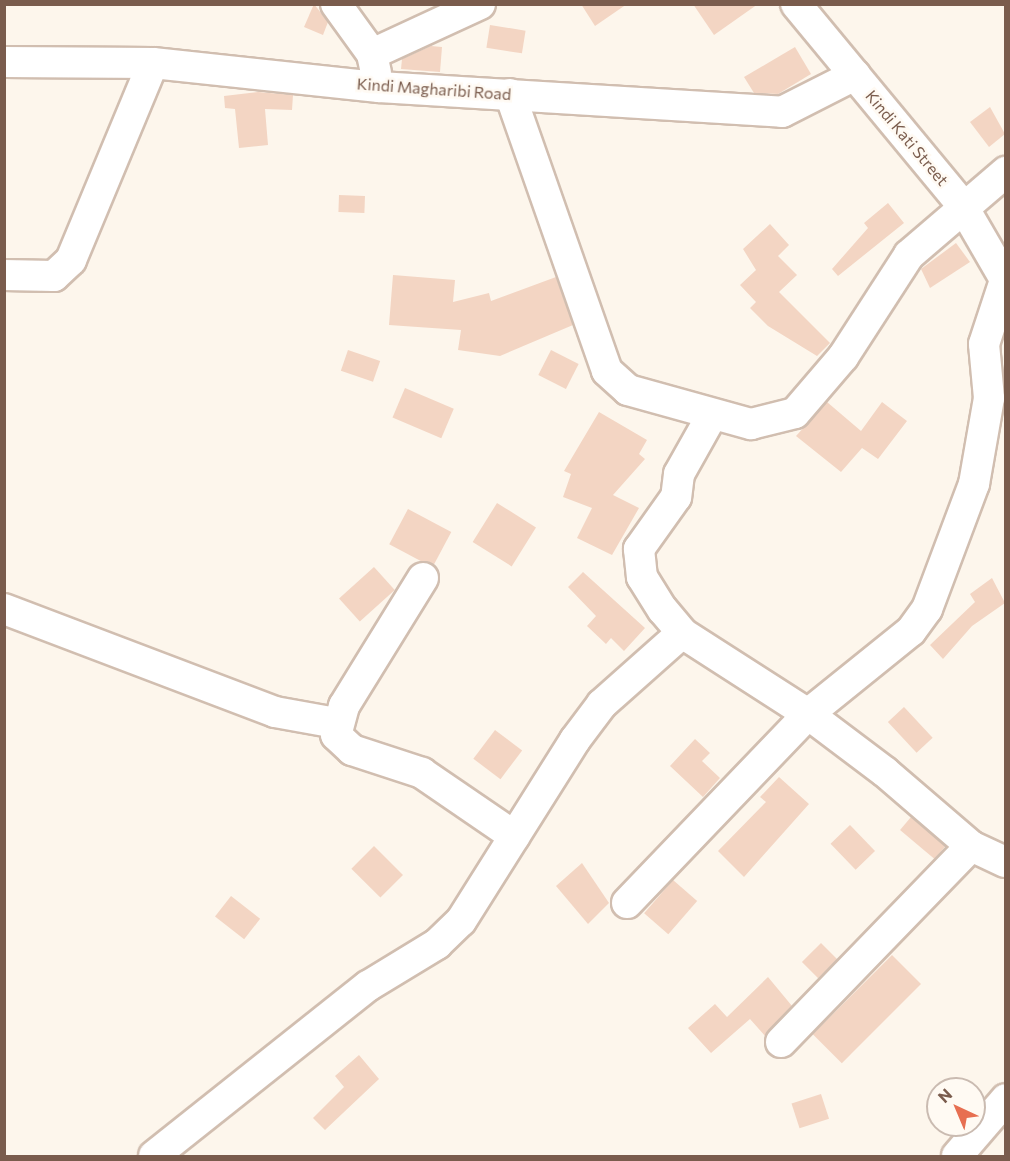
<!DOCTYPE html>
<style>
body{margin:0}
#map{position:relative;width:1010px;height:1161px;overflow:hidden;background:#fdf6ec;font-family:Commissioner,sans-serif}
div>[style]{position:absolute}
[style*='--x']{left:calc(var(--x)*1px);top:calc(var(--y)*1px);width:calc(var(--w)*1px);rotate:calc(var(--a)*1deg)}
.building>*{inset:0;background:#f3d5c3;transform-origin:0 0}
.roads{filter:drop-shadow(2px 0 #d1beb0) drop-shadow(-2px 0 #d1beb0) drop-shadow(0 2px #d1beb0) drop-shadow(0 -2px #d1beb0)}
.minor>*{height:30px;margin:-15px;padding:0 15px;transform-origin:15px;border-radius:15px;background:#fff}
span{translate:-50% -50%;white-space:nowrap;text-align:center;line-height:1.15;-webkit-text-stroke:5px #fffaf3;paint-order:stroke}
.street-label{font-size:16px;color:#7a5c4d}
.frame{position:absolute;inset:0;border:6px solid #7a5c4d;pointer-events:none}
.north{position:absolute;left:926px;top:1077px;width:60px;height:60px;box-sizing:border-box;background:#fffaf3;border:2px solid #cabbb1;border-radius:50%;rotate:316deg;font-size:16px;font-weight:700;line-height:24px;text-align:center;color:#7a5c4d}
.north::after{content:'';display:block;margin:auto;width:21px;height:27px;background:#e76f51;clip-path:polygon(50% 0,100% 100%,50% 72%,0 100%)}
</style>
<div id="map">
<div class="building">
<i style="clip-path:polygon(314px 4px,328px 22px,323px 35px,304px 27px)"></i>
<i style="clip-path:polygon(581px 4px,627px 4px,595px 26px)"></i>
<i style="clip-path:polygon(693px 4px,758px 4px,714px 35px)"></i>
<i style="left:490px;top:25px;width:36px;height:23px;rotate:9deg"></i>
<i style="clip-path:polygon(431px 46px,442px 47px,440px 72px,401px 69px,402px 59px)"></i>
<i style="clip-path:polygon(795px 47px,811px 74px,778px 94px,754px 93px,744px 77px)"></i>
<i style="clip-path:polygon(258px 92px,293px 95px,292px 110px,265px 109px,268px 145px,239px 148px,235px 109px,225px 108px,224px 96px)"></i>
<i style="clip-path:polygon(990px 107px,1005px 134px,989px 147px,970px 122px)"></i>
<i style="left:339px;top:195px;width:26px;height:17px;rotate:2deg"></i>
<i style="clip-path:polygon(888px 203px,904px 223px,838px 276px,832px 269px,868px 228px,864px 223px)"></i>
<i style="clip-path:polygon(770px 224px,789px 245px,778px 256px,797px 275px,779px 292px,830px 343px,817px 356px,768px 326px,750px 308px,756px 302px,740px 285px,756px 270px,743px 249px)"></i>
<i style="clip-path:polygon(956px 243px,970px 262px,930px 288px,921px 269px)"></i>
<i style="clip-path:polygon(393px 275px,455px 280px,453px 302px,489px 293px,491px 301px,556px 277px,573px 325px,500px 356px,458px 350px,461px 330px,389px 325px)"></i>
<i style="left:348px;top:350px;width:34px;height:22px;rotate:19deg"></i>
<i style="left:551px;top:350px;width:31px;height:28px;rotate:27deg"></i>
<i style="left:405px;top:388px;width:53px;height:32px;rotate:23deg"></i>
<i style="clip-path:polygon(827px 402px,861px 431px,882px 402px,907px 421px,878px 459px,862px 448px,841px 472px,796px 436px)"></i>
<i style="clip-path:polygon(599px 412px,647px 440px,639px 454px,645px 459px,613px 495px,639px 508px,612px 555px,577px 538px,592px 508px,563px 497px,571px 474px,564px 471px)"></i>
<i style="left:497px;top:503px;width:46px;height:46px;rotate:32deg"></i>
<i style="left:408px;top:509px;width:49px;height:40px;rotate:28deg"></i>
<i style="left:374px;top:567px;width:31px;height:47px;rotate:48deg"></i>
<i style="clip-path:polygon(583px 572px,645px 628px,624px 651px,611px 638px,606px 644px,587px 626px,596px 616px,568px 587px)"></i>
<i style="clip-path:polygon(992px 578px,1005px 603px,972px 626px,943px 659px,930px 645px,975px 602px,970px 594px)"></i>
<i style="left:904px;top:707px;width:42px;height:22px;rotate:47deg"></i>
<i style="left:495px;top:730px;width:34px;height:36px;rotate:37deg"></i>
<i style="clip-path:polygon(695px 739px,710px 753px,702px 761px,720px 778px,703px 797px,670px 766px)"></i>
<i style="clip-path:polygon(779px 777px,809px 804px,744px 877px,718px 851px,766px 802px,760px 797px)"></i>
<i style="left:911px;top:817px;width:45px;height:17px;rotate:40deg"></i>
<i style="left:850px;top:825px;width:36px;height:27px;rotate:46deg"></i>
<i style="left:374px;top:846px;width:41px;height:32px;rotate:45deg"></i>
<i style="clip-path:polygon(582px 863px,609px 903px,588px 924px,556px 886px)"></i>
<i style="left:673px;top:880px;width:32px;height:44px;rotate:41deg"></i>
<i style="left:231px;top:896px;width:37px;height:26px;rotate:38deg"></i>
<i style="left:821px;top:943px;width:23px;height:27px;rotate:45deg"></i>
<i style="left:892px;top:955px;width:41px;height:112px;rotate:45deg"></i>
<i style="clip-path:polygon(768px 977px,792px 1006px,765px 1036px,750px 1019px,711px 1053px,688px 1028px,715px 1004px,727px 1017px)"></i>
<i style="clip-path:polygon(359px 1055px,379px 1079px,325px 1130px,313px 1118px,344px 1087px,335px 1076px)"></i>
<i style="left:821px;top:1094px;width:26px;height:31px;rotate:72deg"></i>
</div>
<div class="roads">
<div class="minor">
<i style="--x:336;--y:4;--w:62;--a:54.2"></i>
<i style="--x:372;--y:54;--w:19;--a:78"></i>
<i style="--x:796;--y:4;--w:261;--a:50.4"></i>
<i style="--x:962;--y:205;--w:88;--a:59.9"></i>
<i style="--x:372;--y:54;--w:119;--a:-24.8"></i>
<i style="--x:4;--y:62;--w:149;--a:0.4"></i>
<i style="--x:153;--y:63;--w:227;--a:6.1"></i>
<i style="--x:379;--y:87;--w:404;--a:3.5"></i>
<i style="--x:782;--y:112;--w:82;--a:-26.9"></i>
<i style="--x:510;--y:94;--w:293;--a:70.7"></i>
<i style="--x:607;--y:371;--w:28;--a:42"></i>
<i style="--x:628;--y:390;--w:128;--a:15.5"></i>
<i style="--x:751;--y:424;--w:45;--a:-14"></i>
<i style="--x:795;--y:413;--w:74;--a:-49.4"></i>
<i style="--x:843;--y:357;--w:121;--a:-57.1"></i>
<i style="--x:909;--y:255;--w:128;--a:-40.6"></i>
<i style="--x:4;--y:275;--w:50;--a:1.1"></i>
<i style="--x:54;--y:276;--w:23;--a:-43"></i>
<i style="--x:71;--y:260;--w:213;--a:-67.4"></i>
<i style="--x:711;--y:417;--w:65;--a:119.3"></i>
<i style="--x:679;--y:474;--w:23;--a:97"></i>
<i style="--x:676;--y:497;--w:64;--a:125.4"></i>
<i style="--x:639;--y:549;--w:28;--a:84"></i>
<i style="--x:642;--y:577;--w:39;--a:58"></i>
<i style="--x:663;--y:610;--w:30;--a:50"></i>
<i style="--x:682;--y:633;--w:150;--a:32.7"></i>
<i style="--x:808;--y:714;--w:96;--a:37"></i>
<i style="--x:885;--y:772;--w:113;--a:40.7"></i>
<i style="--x:971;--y:846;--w:38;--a:25"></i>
<i style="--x:423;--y:578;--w:150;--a:121.7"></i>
<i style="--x:344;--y:706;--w:30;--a:105"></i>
<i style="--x:336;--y:735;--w:22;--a:43"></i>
<i style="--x:352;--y:750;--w:74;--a:18.2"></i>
<i style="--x:422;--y:773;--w:112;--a:34.4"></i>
<i style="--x:4;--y:609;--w:290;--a:20.8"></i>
<i style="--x:275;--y:712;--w:62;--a:10.2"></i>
<i style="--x:627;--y:903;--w:262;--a:-46.2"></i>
<i style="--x:808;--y:714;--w:132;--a:-38.9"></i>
<i style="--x:911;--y:631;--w:27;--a:-54"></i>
<i style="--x:927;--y:609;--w:134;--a:-69.4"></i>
<i style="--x:974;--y:484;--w:87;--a:-80.1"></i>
<i style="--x:989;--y:398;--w:54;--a:-95.3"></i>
<i style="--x:984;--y:344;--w:67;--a:-71.8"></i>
<i style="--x:781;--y:1042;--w:273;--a:-45.9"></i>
<i style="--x:154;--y:1156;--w:273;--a:-38.5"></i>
<i style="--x:368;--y:986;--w:81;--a:-31.3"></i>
<i style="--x:437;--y:944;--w:33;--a:-44"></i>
<i style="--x:461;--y:921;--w:214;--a:-57.8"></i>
<i style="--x:575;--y:740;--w:45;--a:-53.1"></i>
<i style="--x:602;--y:704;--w:107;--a:-41.6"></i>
<i style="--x:957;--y:1156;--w:75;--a:-49.3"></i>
</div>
</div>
<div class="street-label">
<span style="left:434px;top:89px;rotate:4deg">Kindi Magharibi Road</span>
<span style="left:907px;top:138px;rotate:50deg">Kindi Kati Street</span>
</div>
<div class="frame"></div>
<div class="north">N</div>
</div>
